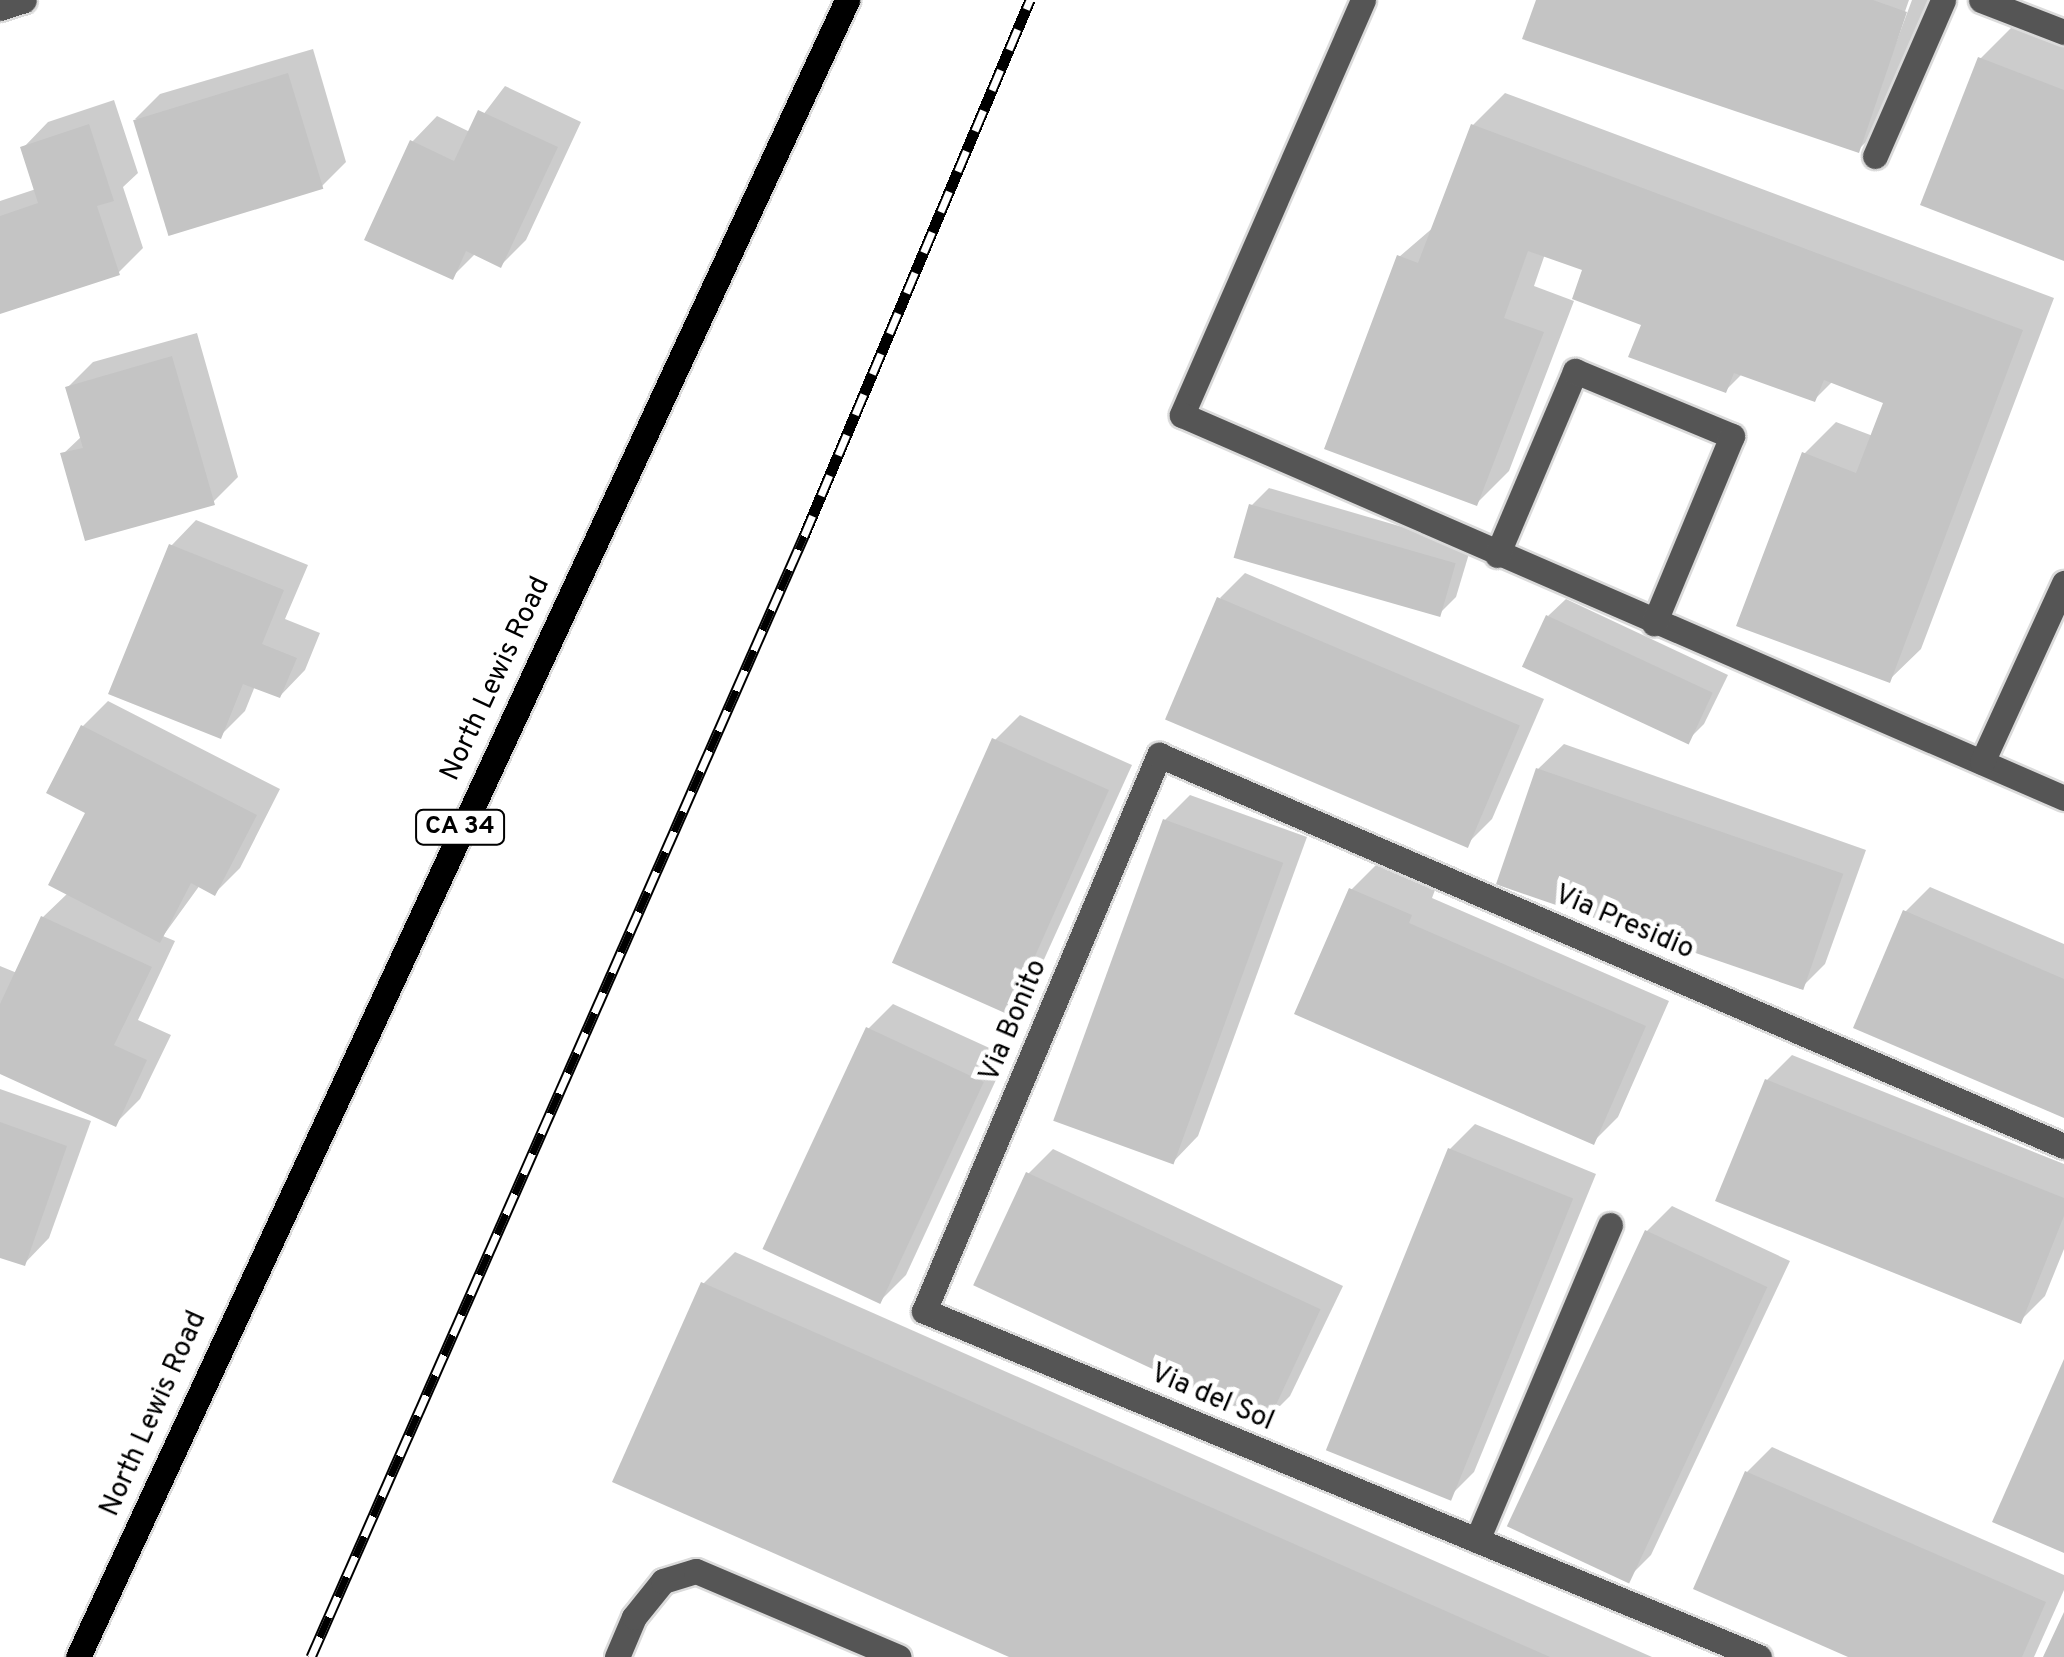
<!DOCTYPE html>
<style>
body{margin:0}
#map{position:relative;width:2064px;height:1657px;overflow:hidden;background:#fff;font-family:Overpass,sans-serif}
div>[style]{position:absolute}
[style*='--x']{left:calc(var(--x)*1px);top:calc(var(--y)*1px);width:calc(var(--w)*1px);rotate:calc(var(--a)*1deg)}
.shadow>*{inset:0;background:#0003}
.building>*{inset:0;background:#c4c4c4;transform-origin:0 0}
.roads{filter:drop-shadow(2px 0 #dbdbdb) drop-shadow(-2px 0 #dbdbdb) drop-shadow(0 2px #dbdbdb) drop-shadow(0 -2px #dbdbdb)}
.minor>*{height:25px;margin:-12.5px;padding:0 12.5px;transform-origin:12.5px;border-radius:12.5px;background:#555}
.major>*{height:25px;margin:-12.5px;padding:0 12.5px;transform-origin:12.5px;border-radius:12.5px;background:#000}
.rail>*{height:11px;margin-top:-5.5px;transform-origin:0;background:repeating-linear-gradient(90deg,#fff 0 22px,#000 0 44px);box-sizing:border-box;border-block:2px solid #000}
span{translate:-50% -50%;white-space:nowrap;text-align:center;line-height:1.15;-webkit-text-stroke:10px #fff;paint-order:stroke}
.shield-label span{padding:2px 8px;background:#fff;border:2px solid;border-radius:8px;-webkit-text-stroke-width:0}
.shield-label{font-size:25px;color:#000;font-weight:700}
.street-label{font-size:28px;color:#000}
</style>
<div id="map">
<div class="shadow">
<i style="clip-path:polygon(1538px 0,1909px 0,1869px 115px,1912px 0,1931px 0,1890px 118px,1858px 150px)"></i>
<i style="clip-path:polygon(2012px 27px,2064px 47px,2064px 258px,1980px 59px)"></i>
<i style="clip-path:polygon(313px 49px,346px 162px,321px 187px,135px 119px,160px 94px)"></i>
<i style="clip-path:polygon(505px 86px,581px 122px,526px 240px,501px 265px,476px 253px,452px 277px,412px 142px,437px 116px,470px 132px)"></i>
<i style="clip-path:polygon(1505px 93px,2054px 298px,1921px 649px,1889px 680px,1804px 454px,1836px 422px,1873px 436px,1886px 402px,1833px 381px,1815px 399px,1743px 373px,1726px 390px,1586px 269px,1545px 254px,1534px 286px,1574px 301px,1509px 471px,1477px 503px,1399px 257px,1435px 226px,1473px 125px)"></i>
<i style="clip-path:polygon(114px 100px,138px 173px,123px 187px,143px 248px,118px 273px,0 311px,0 201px,36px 189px,23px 148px,48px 122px)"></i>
<i style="clip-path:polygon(197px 333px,238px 477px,213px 502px,63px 454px,82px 436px,68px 387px,93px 362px)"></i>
<i style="clip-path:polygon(1269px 488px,1471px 547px,1456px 597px,1439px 614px,1252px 505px)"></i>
<i style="clip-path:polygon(196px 520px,308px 565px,285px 619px,320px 633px,305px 670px,280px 696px,255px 686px,245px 711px,220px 736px,171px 546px)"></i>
<i style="clip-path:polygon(1245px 573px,1544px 699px,1492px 819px,1467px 844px,1220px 598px)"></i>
<i style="clip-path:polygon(1566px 599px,1728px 675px,1704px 724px,1687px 741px,1548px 616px)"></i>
<i style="clip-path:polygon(108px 701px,280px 789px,240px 868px,215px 893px,200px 885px,163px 936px,175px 941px,138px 1020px,171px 1035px,140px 1099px,115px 1124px,0 1072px,0 966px,17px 973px,43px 917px,68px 893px,88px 812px,83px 726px)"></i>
<i style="clip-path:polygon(1020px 715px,1132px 765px,1032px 986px,1007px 1011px,995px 740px)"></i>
<i style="clip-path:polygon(1564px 744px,1866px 850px,1825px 964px,1800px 989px,1538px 769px)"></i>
<i style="clip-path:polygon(1190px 795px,1307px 837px,1198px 1136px,1173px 1162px,1165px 820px)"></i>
<i style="clip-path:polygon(1376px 865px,1435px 890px,1432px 898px,1669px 1001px,1618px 1117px,1593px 1142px,1351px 890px)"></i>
<i style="clip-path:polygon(1930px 887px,2064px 944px,2064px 1116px,1905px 912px)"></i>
<i style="clip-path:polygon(893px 1004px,1007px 1056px,906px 1275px,881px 1300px,868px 1029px)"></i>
<i style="clip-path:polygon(1792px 1055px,2064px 1164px,2064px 1249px,2045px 1296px,2020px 1321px,1767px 1080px)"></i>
<i style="clip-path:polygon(0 1089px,91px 1121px,49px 1238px,24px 1264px,0 1255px)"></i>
<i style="clip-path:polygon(1475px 1124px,1596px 1174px,1474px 1472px,1449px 1497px,1450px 1149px)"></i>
<i style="clip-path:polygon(1053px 1149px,1343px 1286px,1290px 1396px,1265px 1421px,1028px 1174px)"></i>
<i style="clip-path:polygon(1672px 1206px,1790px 1261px,1651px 1555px,1626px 1580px,1647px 1231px)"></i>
<i style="clip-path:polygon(735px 1252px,1652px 1657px,1015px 1657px,703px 1284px)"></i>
<i style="clip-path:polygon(1772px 1447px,2064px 1575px,2064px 1590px,2034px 1657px,1855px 1657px,1747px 1472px)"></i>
</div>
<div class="building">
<i style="clip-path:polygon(1536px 0,1873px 0,1907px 12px,1859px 153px,1522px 39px)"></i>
<i style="clip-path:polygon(1978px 57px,2064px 90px,2064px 261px,1920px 205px)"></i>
<i style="left:288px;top:73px;width:121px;height:162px;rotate:73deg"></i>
<i style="clip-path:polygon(478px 110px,558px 147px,501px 268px,466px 251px,453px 280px,364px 240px,410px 140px,454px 161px)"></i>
<i style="clip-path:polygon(89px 124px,114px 201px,97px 206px,120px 275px,0 314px,0 216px,38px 203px,20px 147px)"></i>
<i style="clip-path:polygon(1471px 124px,2023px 330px,1890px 683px,1736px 626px,1802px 452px,1856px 473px,1883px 403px,1824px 380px,1815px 402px,1734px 373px,1726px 393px,1628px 357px,1641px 325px,1572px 299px,1582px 270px,1528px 251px,1504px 318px,1544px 332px,1477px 506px,1324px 449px,1397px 255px,1418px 263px)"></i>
<i style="clip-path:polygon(172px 356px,215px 505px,85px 541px,60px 453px,83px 448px,65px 387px)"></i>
<i style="left:1249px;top:504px;width:215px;height:56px;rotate:16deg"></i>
<i style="clip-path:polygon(169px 544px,284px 590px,262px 644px,297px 658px,280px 698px,243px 684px,221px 739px,108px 694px)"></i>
<i style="left:1217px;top:597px;width:329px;height:133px;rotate:23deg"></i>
<i style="left:1546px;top:615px;width:184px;height:57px;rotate:25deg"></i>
<i style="clip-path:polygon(81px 725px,257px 815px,215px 896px,191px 883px,160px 943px,48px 885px,85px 813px,46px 793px)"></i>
<i style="left:992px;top:738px;width:128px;height:246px;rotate:24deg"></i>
<i style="left:1536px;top:768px;width:325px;height:123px;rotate:19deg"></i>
<i style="left:1163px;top:819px;width:128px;height:321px;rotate:20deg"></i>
<i style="clip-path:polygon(1349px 888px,1412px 915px,1409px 923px,1646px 1026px,1594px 1145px,1294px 1014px)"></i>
<i style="clip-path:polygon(1903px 910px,2064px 979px,2064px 1118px,1853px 1028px)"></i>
<i style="clip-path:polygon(41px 916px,152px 967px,114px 1045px,147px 1060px,116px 1127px,0 1074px,0 1004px)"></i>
<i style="left:866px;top:1027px;width:130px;height:245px;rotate:25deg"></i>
<i style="clip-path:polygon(1765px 1079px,2064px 1198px,2064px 1216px,2021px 1324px,1715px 1201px)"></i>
<i style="clip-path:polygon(0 1122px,67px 1146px,25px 1266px,0 1258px)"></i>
<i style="left:1448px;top:1148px;width:135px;height:326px;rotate:22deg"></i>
<i style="left:1026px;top:1172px;width:325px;height:125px;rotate:25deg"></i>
<i style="left:1645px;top:1230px;width:135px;height:327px;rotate:25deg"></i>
<i style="clip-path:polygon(701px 1282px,1550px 1657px,1009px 1657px,612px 1482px)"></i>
<i style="clip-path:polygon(2064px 1359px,2064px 1553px,1992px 1522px)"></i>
<i style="clip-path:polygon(1745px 1471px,2046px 1602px,2022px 1657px,1848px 1657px,1693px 1589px)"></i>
<i style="clip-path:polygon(2064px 1612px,2064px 1657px,2043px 1657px)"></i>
</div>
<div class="roads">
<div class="minor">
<i style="--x:1363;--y:0;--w:453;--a:113.6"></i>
<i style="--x:1182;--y:415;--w:962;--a:23.47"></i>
<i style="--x:1981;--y:0;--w:89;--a:21.1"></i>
<i style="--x:0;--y:8;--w:25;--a:-18"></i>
<i style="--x:1875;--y:156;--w:170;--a:-66.4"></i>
<i style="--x:1497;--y:555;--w:200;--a:-67"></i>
<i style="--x:1575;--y:371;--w:170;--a:22.5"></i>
<i style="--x:1732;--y:436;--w:203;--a:112.6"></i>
<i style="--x:1982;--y:762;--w:197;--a:-65.4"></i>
<i style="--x:1477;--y:1540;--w:342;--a:-67.1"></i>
<i style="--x:617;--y:1657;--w:43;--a:-67"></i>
<i style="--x:634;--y:1617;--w:46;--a:-51.1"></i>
<i style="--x:663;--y:1581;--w:34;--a:-17"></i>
<i style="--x:696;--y:1571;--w:220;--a:23"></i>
<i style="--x:1759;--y:1657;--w:904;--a:-157.49"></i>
<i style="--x:924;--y:1311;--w:604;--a:-67.09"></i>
<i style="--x:1159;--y:755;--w:986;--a:23.37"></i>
</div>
<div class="major">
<i style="--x:78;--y:1657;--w:1827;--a:-65.1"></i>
</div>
</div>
<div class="rail">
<i style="--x:311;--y:1657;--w:1225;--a:-66.26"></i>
<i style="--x:804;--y:536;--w:582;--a:-67.14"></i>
</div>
<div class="shield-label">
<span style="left:460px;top:827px">CA 34</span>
</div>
<div class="street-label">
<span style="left:496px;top:679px;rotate:-65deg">North Lewis Road</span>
<span style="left:1624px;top:923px;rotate:23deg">Via Presidio</span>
<span style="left:1014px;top:1021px;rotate:-67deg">Via Bonito</span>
<span style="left:1212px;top:1398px;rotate:23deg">Via del Sol</span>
<span style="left:154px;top:1414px;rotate:-66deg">North Lewis Road</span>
</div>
</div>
